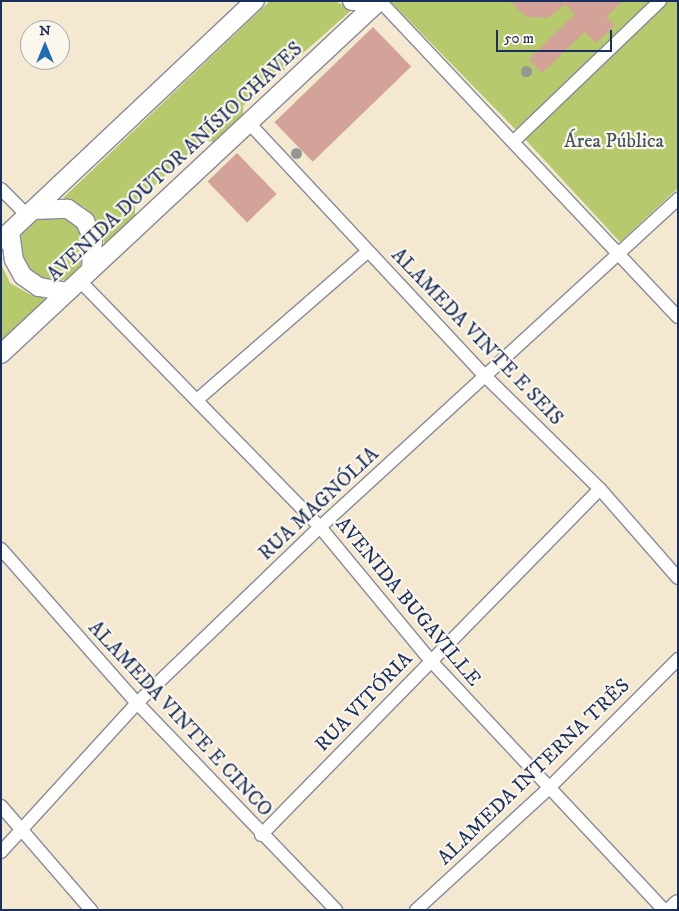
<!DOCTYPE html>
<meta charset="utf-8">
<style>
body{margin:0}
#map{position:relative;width:679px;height:911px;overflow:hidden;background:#f5e8d1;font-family:"IM FELL DW Pica",serif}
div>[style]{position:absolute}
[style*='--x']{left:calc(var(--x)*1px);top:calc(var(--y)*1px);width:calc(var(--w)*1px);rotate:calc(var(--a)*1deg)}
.green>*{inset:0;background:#b6c96c}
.round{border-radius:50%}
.building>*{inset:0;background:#d3a299;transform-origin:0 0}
.roads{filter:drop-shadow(1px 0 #888c98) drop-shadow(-1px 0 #888c98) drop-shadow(0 1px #888c98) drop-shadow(0 -1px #888c98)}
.street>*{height:12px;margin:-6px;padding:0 6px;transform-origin:6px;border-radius:6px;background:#fff}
.secondary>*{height:18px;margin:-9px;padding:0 9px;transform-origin:9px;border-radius:9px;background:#fff}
.trees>*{width:11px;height:11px;margin:-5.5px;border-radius:50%;background:#939894}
span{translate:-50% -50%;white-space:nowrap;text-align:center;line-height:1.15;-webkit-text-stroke:4.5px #fbf7ec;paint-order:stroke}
.park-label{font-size:20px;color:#425662}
.street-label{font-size:20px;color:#1b2f5e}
.frame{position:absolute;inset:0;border:2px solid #1b2f5e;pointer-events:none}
.north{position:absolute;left:20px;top:20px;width:50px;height:50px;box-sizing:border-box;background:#fbf7ec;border:1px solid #a1a7b3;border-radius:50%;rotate:0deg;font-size:14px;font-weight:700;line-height:20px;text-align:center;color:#1b2f5e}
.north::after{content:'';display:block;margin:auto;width:18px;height:22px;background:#1f6fb2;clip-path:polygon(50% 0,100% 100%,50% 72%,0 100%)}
.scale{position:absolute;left:496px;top:30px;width:116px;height:22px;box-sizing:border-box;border:2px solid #1b2f5e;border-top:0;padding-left:6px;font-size:15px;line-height:18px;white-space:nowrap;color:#1b2f5e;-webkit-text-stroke:4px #fbf7ec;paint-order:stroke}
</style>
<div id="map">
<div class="green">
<i style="clip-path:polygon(270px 1px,334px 1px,353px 9px,243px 106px,243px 116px,216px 143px,204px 139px,135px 204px,135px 217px,105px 245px,99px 226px,84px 207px,63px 198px)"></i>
<i style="clip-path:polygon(390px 1px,652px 1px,516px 130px)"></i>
<i style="clip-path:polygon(668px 1px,678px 1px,678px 188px,620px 242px,524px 138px)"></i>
<i class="round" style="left:19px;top:214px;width:68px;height:68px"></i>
<i style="clip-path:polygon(2px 249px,2px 266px,10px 283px,31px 295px,52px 297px,1px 346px)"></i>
</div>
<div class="building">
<i style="clip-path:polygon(510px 1px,623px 1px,606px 17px,615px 25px,596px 43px,585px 32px,542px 73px,529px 59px,575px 14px,565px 4px,548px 18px,526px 17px)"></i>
<i style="left:373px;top:27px;width:55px;height:137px;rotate:46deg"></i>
<i style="left:237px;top:153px;width:57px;height:41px;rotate:46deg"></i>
</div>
<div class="roads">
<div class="street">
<i style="--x:380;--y:1;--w:434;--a:46.7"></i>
<i style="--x:249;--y:123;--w:345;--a:47"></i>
<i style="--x:484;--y:375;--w:163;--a:44.5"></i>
<i style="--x:600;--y:489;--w:118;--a:48.8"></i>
<i style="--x:515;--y:140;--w:201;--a:-43.8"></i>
<i style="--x:1;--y:189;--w:37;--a:45"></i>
<i style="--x:79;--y:280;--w:345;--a:45.7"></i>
<i style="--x:320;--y:527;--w:173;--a:50.4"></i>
<i style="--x:430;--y:660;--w:342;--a:46.9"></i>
<i style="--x:198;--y:399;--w:225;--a:-41"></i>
<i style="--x:1;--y:549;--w:205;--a:48.6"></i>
<i style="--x:137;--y:703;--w:287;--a:46.1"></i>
<i style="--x:1;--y:806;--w:138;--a:49.1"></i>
<i style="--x:261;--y:835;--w:484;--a:-45.6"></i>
<i style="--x:1;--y:852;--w:202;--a:-47.6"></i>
<i style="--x:137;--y:703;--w:254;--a:-43.9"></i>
<i style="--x:320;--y:527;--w:486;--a:-42.5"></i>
<i style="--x:416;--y:910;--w:179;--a:-42.5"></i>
<i style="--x:548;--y:789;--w:184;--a:-45"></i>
</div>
<div class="secondary">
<i style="--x:352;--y:1;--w:23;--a:0"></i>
<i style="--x:33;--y:210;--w:35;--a:-2"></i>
<i style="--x:68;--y:209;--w:21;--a:35"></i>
<i style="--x:85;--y:221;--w:21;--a:67"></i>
<i style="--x:93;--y:240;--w:29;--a:94"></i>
<i style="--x:10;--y:232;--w:28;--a:82"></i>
<i style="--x:14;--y:260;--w:18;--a:61"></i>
<i style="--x:23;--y:276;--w:19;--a:35"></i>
<i style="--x:39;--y:287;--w:27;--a:10"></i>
<i style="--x:1;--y:240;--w:349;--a:-43.3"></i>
<i style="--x:1;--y:354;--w:517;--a:-43.04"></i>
<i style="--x:672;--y:910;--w:8;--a:-45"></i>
</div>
</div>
<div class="trees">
<i style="left:526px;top:71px"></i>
<i style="left:296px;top:153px"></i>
</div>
<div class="park-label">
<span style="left:614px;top:141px">Área Pública</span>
</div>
<div class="street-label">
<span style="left:175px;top:162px;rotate:-43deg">AVENIDA DOUTOR ANÍSIO CHAVES</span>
<span style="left:477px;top:337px;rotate:46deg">ALAMEDA VINTE E SEIS</span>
<span style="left:319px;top:504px;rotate:-43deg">RUA MAGNÓLIA</span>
<span style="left:408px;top:602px;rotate:50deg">AVENIDA BUGAVILLE</span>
<span style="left:364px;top:702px;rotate:-46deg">RUA VITÓRIA</span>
<span style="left:180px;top:719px;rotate:47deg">ALAMEDA VINTE E CINCO</span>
<span style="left:534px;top:772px;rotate:-44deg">ALAMEDA INTERNA TRÊS</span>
</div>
<div class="frame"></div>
<div class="north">N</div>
<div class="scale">50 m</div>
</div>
